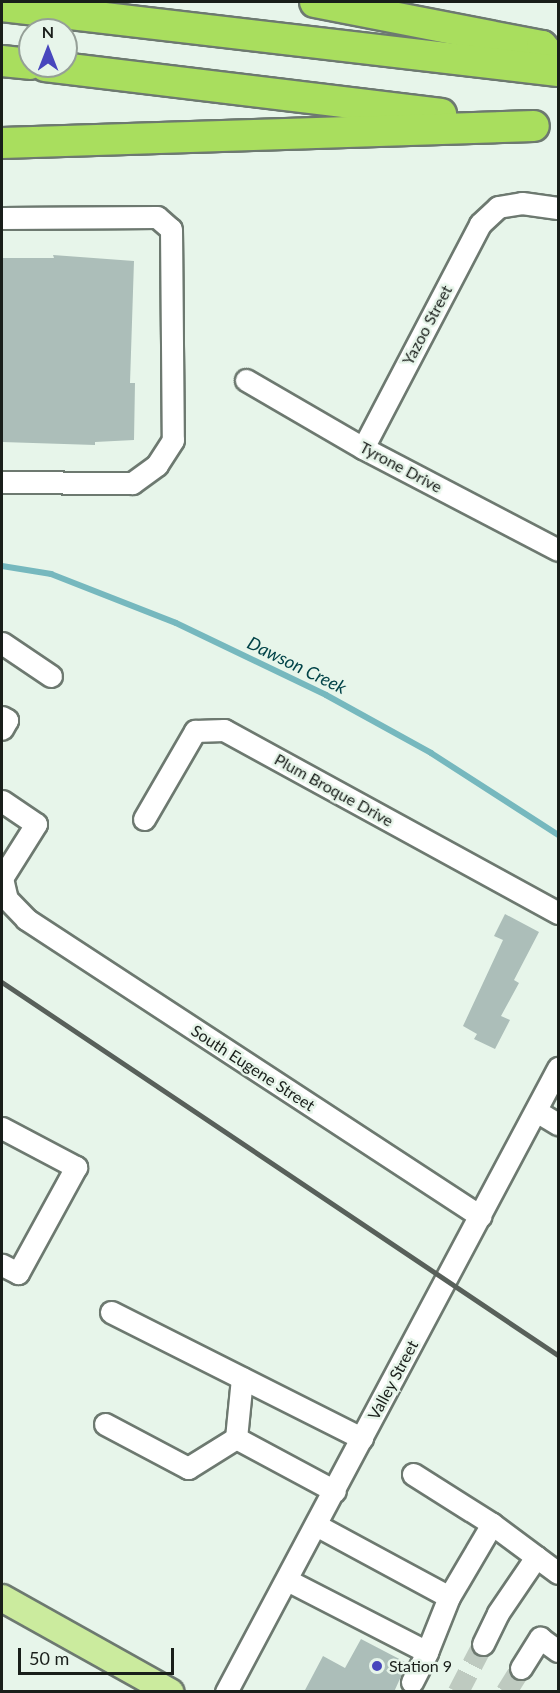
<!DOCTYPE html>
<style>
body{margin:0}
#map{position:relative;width:560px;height:1693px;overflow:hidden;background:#e7f5ea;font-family:Lato,sans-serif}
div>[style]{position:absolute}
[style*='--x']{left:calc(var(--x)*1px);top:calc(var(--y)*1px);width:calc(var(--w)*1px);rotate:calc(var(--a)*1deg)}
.stream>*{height:6px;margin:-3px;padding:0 3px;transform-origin:3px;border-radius:3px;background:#76b8be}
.building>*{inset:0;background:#acbeb9}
.minor-tunnel>*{height:21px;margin-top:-10.5px;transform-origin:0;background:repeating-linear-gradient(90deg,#becac0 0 21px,transparent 0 31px)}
.roads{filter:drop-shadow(2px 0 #6d7970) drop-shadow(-2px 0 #6d7970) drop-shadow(0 2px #6d7970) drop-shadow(0 -2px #6d7970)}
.minor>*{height:21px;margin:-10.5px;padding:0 10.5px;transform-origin:10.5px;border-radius:10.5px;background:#fff}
.major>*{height:26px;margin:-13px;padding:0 13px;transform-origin:13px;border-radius:13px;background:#cbeb9e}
.highway>*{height:30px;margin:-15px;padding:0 15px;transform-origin:15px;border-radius:15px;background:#a9de5e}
.rail>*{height:4.5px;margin:-2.25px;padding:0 2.25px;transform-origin:2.25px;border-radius:2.25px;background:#58605a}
.dots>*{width:16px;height:16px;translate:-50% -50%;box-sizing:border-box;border:3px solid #e7f5ea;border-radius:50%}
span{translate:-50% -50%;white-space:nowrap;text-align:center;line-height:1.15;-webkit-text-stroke:5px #e7f5ea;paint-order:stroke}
.street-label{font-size:16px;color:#191e1a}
.poi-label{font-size:16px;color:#191e1a}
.left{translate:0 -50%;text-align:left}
.water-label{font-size:18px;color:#024348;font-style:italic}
.frame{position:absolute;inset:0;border:3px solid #191e1a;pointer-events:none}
.north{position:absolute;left:18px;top:18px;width:60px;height:60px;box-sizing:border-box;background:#e7f5ea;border:2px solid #959f97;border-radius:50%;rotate:0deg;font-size:16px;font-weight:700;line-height:24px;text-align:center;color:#191e1a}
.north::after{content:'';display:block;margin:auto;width:21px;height:27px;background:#4847bd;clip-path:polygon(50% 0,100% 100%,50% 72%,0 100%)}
.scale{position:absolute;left:18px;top:1648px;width:156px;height:27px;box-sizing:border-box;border:3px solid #191e1a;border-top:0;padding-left:8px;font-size:18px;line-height:21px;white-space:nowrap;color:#191e1a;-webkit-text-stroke:4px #e7f5ea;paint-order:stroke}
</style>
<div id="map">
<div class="stream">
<i style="--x:2;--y:566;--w:50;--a:9.3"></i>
<i style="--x:51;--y:574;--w:134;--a:21.4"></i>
<i style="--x:176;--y:623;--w:166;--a:25.6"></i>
<i style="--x:326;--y:695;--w:120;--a:28.9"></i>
<i style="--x:431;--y:753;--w:151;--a:32.8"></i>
</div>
<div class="building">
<i style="clip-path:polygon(53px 255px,134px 261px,130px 383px,135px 383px,134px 440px,95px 442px,95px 445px,2px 442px,2px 258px,54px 258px)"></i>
<i style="clip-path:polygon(505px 914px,539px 932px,514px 980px,519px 983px,501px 1016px,510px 1020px,495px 1049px,474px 1039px,477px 1034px,463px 1026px,503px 940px,494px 936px)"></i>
<i style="clip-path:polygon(361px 1639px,407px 1663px,394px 1692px,304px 1692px,323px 1656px,345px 1668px)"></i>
</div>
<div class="minor-tunnel">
<i style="--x:458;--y:1692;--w:54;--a:-62.5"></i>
<i style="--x:506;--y:1692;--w:28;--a:-58"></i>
</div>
<div class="roads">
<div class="minor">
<i style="--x:2;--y:218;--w:155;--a:-0.4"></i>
<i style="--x:157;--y:217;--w:18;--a:41"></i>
<i style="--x:171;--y:229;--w:211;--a:89.5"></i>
<i style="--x:173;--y:440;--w:30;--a:123"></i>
<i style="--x:157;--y:465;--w:31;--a:144"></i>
<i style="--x:132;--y:483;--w:130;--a:-179.6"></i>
<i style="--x:246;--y:380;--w:135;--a:30.2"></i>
<i style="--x:363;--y:448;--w:220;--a:27.6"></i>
<i style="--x:363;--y:448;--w:253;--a:-62.4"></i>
<i style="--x:480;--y:224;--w:25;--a:-43"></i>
<i style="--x:498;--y:207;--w:24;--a:-9"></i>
<i style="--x:522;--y:203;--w:36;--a:8"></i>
<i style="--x:2;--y:643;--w:59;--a:34"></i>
<i style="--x:2;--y:717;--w:6;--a:31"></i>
<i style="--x:7;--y:720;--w:10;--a:119"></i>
<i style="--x:2;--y:801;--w:41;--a:34.1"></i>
<i style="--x:36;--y:824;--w:64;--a:122.2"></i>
<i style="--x:144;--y:819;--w:102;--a:-59.9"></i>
<i style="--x:195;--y:731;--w:29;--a:-2"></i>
<i style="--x:224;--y:730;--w:381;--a:28.7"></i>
<i style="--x:2;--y:878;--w:22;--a:77"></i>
<i style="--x:7;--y:899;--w:28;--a:46"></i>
<i style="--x:26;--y:919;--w:543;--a:33.19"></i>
<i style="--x:536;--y:1111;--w:26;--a:31"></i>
<i style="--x:2;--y:1128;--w:84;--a:27.8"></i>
<i style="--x:76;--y:1167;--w:121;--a:118.7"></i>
<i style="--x:18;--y:1273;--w:18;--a:-153"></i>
<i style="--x:111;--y:1312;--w:281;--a:26.7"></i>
<i style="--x:242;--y:1378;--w:60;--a:95.7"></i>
<i style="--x:236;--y:1438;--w:112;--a:28.2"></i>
<i style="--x:105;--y:1424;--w:94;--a:27.9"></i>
<i style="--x:188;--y:1468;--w:57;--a:-32"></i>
<i style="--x:413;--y:1474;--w:93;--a:32.3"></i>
<i style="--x:316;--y:1525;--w:151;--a:28.4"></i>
<i style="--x:449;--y:1597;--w:85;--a:-59.5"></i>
<i style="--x:492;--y:1524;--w:82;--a:36.6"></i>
<i style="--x:287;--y:1580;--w:157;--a:27.2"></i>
<i style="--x:427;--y:1652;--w:59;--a:-68.2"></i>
<i style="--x:483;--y:1644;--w:34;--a:-64"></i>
<i style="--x:498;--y:1613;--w:68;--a:-55.8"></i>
<i style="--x:521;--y:1668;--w:36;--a:-58"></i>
<i style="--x:540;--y:1638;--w:22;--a:36"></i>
<i style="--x:412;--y:1682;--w:34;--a:-63"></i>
<i style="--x:226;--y:1692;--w:707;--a:-61.98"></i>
</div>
<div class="major">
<i style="--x:2;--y:1598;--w:193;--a:29.2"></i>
</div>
<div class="highway">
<i style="--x:315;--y:2;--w:231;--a:11"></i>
<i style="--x:542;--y:46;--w:25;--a:50"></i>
<i style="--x:2;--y:6;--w:560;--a:6.67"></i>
<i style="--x:2;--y:61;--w:28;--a:6"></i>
<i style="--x:45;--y:66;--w:399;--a:6.9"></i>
<i style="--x:2;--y:143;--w:532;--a:-1.83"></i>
</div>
</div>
<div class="rail">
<i style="--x:2;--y:982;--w:670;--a:33.86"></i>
</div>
<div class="dots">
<i style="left:377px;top:1666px;background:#4847bd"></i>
</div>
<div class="street-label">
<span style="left:427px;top:325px;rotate:-62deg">Yazoo Street</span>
<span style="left:401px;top:467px;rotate:28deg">Tyrone Drive</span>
<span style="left:334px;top:790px;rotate:29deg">Plum Broque Drive</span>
<span style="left:253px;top:1068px;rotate:33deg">South Eugene Street</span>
<span style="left:393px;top:1380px;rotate:-62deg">Valley Street</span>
</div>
<div class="poi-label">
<span class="left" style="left:389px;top:1666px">Station 9</span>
</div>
<div class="water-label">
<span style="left:297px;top:665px;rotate:26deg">Dawson Creek</span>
</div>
<div class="frame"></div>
<div class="north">N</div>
<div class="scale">50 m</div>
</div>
